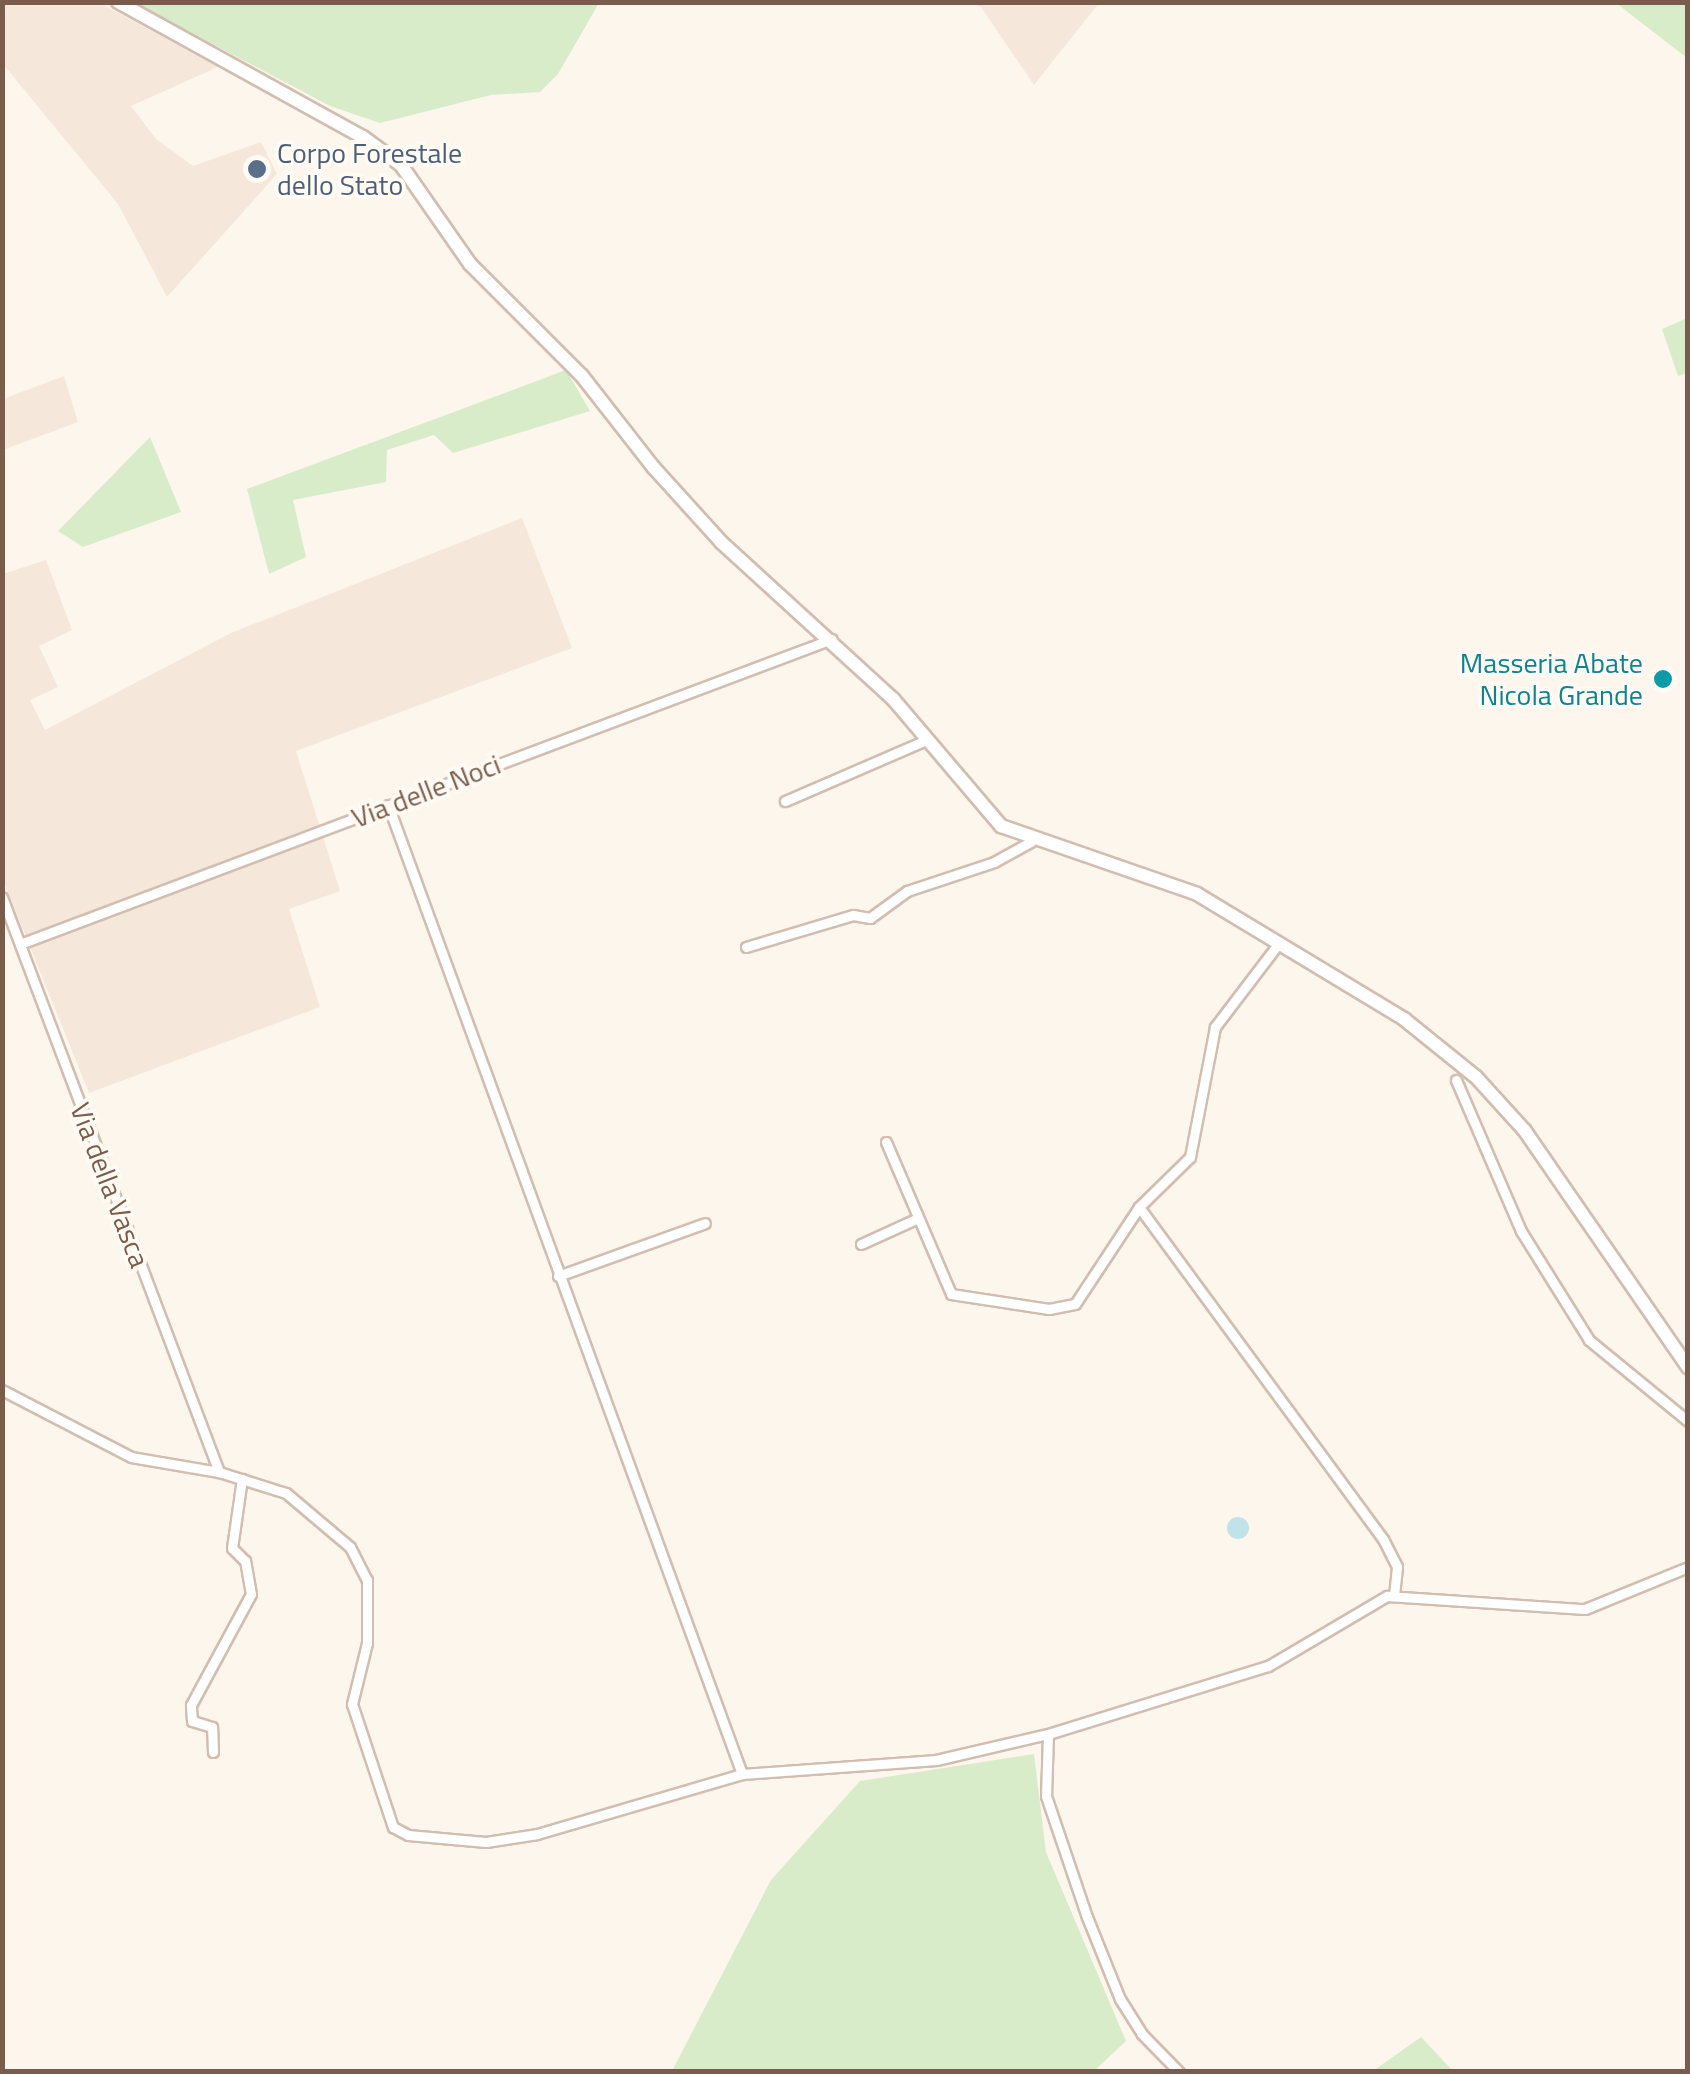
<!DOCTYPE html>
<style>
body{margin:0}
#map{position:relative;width:1690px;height:2074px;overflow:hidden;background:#fdf6ec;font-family:"Titillium Web",sans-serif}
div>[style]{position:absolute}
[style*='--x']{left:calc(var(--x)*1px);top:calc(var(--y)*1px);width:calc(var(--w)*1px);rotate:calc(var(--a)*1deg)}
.residential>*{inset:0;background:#f5e8da}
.green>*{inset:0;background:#d8ecc9}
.water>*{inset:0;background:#bfe3e8}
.round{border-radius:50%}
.roads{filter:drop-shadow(2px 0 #d1beb0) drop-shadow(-2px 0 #d1beb0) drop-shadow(0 2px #d1beb0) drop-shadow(0 -2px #d1beb0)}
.street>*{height:9px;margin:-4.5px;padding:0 4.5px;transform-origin:4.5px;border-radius:4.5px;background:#fff}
.secondary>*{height:12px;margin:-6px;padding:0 6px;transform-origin:6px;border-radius:6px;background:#fff}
.dots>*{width:28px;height:28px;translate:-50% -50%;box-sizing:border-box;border:5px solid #fffaf3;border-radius:50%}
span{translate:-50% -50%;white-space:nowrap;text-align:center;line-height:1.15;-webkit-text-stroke:8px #fffaf3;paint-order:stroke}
.service-label{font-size:28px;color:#4e5e75}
.left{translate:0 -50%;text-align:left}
.culture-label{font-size:28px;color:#0d838f}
.right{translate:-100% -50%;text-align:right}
.street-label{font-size:28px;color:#7a5c4d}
.frame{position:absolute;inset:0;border:5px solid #7a5c4d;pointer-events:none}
</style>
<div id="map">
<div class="residential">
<i style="clip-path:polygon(2px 3px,100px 3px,218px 67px,131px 106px,156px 139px,193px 166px,261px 142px,277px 174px,167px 297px,118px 204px,3px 64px)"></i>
<i style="clip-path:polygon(969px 3px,1099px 3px,1034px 85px,981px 7px)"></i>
<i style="clip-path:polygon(64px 376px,78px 422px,3px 450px,3px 399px)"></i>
<i style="clip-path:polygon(522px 518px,572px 648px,296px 751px,340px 891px,289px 909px,320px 1007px,89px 1093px,3px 880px,3px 574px,46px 560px,72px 630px,39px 646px,58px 687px,30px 700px,45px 730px,231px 633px)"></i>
</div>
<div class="green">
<i style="clip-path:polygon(135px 3px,599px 3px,558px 74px,540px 92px,491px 95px,380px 123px,330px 106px)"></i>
<i style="clip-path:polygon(1616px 3px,1687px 3px,1687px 58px)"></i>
<i style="clip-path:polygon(1687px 318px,1687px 373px,1678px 376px,1662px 329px)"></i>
<i style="clip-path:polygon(566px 370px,590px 411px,453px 453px,434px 435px,387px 450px,386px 482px,293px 500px,306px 557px,269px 574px,247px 489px)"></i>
<i style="clip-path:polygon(150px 437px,181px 512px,83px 547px,58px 531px)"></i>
<i style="clip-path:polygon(1034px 1754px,1046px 1852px,1126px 2041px,1094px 2071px,672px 2071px,771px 1880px,860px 1781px)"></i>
<i style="clip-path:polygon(1421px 2037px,1453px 2071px,1373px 2071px)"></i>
</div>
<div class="water">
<i class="round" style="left:1227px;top:1517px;width:22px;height:22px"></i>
</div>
<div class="roads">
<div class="street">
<i style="--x:785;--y:801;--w:154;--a:-23.4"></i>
<i style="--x:388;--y:805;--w:1032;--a:69.93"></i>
<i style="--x:2;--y:897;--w:615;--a:69.32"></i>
<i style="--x:20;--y:944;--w:867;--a:-20.59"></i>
<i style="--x:746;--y:947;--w:112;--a:-16.7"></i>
<i style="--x:853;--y:915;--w:17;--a:10"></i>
<i style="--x:870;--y:918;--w:46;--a:-36.1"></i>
<i style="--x:907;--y:891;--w:92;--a:-18.4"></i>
<i style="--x:994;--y:862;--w:43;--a:-28.9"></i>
<i style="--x:1456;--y:1080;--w:164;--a:66.7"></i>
<i style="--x:1521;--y:1231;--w:128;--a:58"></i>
<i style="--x:1589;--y:1340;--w:128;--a:39.3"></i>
<i style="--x:886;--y:1142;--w:165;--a:66.8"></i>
<i style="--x:951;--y:1294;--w:99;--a:8.7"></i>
<i style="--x:1049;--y:1309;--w:26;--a:-11"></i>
<i style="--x:1075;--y:1304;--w:116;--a:-56.6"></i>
<i style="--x:1139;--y:1207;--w:71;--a:-44.4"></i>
<i style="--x:1190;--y:1157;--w:132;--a:-79.1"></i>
<i style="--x:1215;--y:1027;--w:106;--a:-52.7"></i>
<i style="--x:1139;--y:1207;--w:412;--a:53.7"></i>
<i style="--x:1383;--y:1539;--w:31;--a:63"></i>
<i style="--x:1397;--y:1567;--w:28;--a:96"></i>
<i style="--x:861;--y:1244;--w:60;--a:-24.4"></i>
<i style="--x:558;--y:1276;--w:156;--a:-19.8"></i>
<i style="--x:2;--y:1390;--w:145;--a:27.4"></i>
<i style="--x:131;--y:1457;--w:89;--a:9.7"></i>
<i style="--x:219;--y:1472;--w:70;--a:17.4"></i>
<i style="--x:286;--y:1493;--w:84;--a:40.2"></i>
<i style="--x:350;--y:1547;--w:37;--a:63"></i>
<i style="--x:367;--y:1580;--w:63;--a:90"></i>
<i style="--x:367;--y:1643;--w:63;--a:103.8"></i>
<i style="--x:352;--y:1704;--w:130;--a:71.6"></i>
<i style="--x:393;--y:1827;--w:17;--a:28"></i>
<i style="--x:408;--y:1835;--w:78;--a:5.1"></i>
<i style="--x:486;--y:1842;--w:52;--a:-8.9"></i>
<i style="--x:537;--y:1834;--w:214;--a:-16.3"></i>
<i style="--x:742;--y:1774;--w:195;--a:-4.1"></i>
<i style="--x:936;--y:1760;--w:115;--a:-13.1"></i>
<i style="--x:1048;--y:1734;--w:230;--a:-17.2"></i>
<i style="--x:1268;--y:1666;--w:138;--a:-30.5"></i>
<i style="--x:1387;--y:1596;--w:198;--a:3.8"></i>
<i style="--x:1585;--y:1609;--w:111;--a:-22.2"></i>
<i style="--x:1048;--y:1734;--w:62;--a:91.8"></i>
<i style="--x:1046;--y:1796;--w:128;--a:71.3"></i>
<i style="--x:1087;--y:1917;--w:88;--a:68.1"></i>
<i style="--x:1120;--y:1999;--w:41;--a:57.8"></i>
<i style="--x:1142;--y:2034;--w:53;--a:45.8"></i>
<i style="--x:213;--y:1752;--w:25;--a:-92"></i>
<i style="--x:212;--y:1727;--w:21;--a:-163"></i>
<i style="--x:192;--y:1721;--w:16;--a:-94"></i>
<i style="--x:191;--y:1705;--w:126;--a:-61.6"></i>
<i style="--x:251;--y:1594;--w:34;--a:-100"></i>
<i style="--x:245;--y:1561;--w:18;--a:-135"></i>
<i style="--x:232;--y:1548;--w:70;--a:-81.8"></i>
</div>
<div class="secondary">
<i style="--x:118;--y:2;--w:280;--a:28.9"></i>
<i style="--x:363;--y:137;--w:47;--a:36.4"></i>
<i style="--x:401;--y:165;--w:121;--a:55.1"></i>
<i style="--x:470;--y:264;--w:158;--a:45"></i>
<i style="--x:582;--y:376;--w:117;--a:52"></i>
<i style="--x:654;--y:468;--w:100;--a:47.8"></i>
<i style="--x:721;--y:542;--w:233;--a:42.4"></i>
<i style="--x:893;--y:699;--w:167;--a:49.6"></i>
<i style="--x:1001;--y:826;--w:207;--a:19.1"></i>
<i style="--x:1197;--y:894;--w:242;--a:31.1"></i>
<i style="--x:1404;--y:1019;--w:92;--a:38.9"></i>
<i style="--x:1476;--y:1077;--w:73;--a:47.8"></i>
<i style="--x:1525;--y:1131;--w:287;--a:55.4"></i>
</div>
</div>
<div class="dots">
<i style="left:257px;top:169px;background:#5c6f8a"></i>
<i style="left:1663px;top:679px;background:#0f9aa8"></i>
</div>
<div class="service-label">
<span class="left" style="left:277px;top:169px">Corpo Forestale<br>dello Stato</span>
</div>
<div class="culture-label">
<span class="right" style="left:1643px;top:679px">Masseria Abate<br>Nicola Grande</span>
</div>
<div class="street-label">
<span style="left:426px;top:791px;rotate:-21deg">Via delle Noci</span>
<span style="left:110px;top:1185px;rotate:69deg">Via della Vasca</span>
</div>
<div class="frame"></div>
</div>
